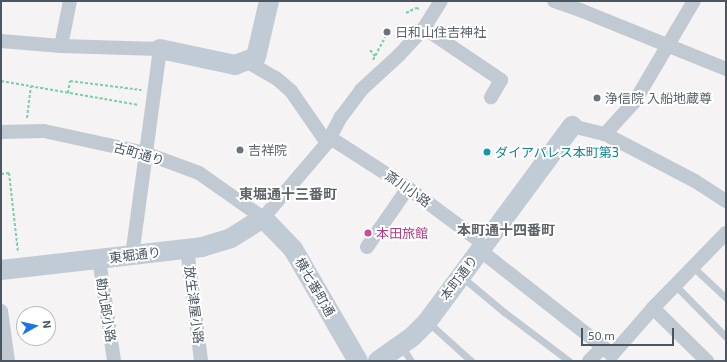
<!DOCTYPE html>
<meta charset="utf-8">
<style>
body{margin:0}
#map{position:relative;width:727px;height:362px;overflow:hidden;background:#f5f3f3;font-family:"Exo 2","Noto Sans JP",sans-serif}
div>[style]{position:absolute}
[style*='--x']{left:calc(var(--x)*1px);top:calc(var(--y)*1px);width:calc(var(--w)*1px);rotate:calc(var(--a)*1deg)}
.path>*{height:2px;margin-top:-1px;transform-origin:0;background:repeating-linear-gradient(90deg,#7ad0a6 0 3px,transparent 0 5px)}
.lane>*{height:7px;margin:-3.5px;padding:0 3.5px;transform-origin:3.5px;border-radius:3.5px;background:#c1cad2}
.street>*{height:14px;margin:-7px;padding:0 7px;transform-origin:7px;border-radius:7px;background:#c1cad2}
.secondary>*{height:20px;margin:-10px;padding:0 10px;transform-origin:10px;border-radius:10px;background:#c1cbd6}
.dots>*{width:11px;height:11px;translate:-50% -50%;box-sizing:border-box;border:2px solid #fff;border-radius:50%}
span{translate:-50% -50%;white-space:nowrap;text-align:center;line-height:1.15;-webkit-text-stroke:4px #fff;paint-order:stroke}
.worship-label{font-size:13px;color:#5b616d}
.left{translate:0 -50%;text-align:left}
.culture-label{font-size:13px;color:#0d838f}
.street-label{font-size:13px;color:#4a5661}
.hotel-label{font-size:13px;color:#b23c85}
.neighbourhood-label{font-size:14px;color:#5f6368;font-weight:700}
.frame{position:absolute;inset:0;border:2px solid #4a5661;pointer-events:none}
.north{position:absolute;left:16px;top:306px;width:40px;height:40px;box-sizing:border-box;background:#fff;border:1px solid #b7bbc0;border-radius:50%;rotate:82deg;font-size:11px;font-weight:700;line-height:16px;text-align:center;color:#4a5661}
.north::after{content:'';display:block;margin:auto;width:14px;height:18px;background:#1a73e8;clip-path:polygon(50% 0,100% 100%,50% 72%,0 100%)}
.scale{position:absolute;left:581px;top:328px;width:93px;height:18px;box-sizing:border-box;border:2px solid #4a5661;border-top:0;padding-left:5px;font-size:12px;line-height:14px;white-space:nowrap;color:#4a5661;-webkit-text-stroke:3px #fff;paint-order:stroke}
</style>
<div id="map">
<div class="path">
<i style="--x:406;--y:13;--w:11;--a:-27"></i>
<i style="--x:416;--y:8;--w:4;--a:14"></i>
<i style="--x:370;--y:50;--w:8;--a:50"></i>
<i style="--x:373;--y:60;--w:26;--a:-62"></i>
<i style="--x:1;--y:81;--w:140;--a:9.9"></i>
<i style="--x:68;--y:93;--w:12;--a:-81"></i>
<i style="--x:70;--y:81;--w:72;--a:7.2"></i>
<i style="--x:27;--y:118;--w:32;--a:-83"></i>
<i style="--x:1;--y:174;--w:8;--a:-7"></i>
<i style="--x:9;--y:173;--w:80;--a:83.5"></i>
</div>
<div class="lane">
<i style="--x:693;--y:267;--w:45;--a:43.2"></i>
<i style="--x:462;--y:277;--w:55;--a:39.8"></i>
<i style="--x:504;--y:312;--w:81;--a:37"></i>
<i style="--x:675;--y:285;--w:73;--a:45.6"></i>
<i style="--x:429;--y:323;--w:57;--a:42.1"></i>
<i style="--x:401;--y:346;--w:18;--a:56"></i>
</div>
<div class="street">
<i style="--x:554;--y:1;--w:28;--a:19"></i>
<i style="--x:580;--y:10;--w:157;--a:22"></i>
<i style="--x:424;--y:28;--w:93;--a:34"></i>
<i style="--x:501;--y:80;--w:20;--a:120"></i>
<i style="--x:1;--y:41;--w:60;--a:4.8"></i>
<i style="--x:61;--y:46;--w:99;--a:1.7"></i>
<i style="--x:160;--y:49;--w:208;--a:97.7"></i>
<i style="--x:61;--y:46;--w:46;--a:-78.7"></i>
<i style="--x:246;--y:61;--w:34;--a:30"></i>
<i style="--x:276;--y:78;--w:20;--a:41"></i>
<i style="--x:291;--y:91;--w:63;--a:55.3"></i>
<i style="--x:572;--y:126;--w:34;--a:14"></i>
<i style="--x:605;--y:134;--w:45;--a:-47.7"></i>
<i style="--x:635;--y:101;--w:116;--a:-59.5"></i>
<i style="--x:1;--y:132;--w:43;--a:-1.3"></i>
<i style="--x:44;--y:131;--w:103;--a:12.3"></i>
<i style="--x:145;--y:153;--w:58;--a:20.3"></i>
<i style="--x:199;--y:173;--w:78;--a:35.1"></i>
<i style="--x:263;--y:218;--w:99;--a:-49.5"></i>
<i style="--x:327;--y:143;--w:30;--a:-62"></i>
<i style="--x:341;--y:117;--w:34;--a:-53"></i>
<i style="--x:361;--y:90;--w:52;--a:-42.6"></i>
<i style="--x:399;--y:55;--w:37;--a:-47"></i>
<i style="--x:424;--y:28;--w:32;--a:-58"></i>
<i style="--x:605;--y:134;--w:102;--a:27.6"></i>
<i style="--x:695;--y:181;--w:37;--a:33"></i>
<i style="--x:329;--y:137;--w:94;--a:32.8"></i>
<i style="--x:408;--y:188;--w:96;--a:36.5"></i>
<i style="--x:367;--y:247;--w:72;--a:-55.2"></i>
<i style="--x:187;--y:248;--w:114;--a:82.9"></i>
<i style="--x:481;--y:251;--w:155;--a:38.2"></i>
<i style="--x:99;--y:259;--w:103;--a:81.6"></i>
<i style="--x:653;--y:308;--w:76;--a:44.5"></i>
<i style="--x:1;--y:311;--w:50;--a:82"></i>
<i style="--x:589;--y:361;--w:20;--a:-45"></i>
<i style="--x:603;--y:347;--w:12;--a:42"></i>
<i style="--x:612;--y:355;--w:62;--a:-48.9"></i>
<i style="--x:653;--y:308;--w:105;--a:-45.8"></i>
</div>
<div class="secondary">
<i style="--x:160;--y:49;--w:77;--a:12"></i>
<i style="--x:235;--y:65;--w:22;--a:-21"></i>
<i style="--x:256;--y:57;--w:57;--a:-76.9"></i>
<i style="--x:1;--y:270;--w:202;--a:-6.5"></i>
<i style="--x:202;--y:247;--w:30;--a:-17"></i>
<i style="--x:231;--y:238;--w:38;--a:-32"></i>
<i style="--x:263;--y:218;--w:43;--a:45.9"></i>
<i style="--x:293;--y:249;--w:129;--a:59.9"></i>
<i style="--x:378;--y:361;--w:42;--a:-35.2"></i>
<i style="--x:412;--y:337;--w:21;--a:-45"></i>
<i style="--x:427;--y:322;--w:244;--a:-53.5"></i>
</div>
<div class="dots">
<i style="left:387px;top:32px;background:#6b7280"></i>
<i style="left:597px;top:98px;background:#6b7280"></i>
<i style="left:240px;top:150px;background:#6b7280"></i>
<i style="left:487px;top:152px;background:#0f9aa8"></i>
<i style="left:368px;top:233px;background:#d1479c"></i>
</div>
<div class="worship-label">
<span class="left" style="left:395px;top:32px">日和山住吉神社</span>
<span class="left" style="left:605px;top:98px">浄信院 入船地蔵尊</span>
<span class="left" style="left:248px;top:150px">吉祥院</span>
</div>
<div class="culture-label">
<span class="left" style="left:495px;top:152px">ダイアパレス本町第3</span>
</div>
<div class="street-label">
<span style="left:139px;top:154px;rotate:16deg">古町通り</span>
<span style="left:408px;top:189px;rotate:35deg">斎川小路</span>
<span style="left:135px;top:255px;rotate:-7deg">東堀通り</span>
<span style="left:459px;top:278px;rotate:-53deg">本町通り</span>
<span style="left:315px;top:287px;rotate:60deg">横七番町通</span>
<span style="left:194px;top:305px;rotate:83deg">放生津屋小路</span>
<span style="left:106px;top:310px;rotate:81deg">勘九郎小路</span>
</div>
<div class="hotel-label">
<span class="left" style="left:376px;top:233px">本田旅館</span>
</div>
<div class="neighbourhood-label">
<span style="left:288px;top:194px">東堀通十三番町</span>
<span style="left:506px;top:230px">本町通十四番町</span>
</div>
<div class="frame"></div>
<div class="north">N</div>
<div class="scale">50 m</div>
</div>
